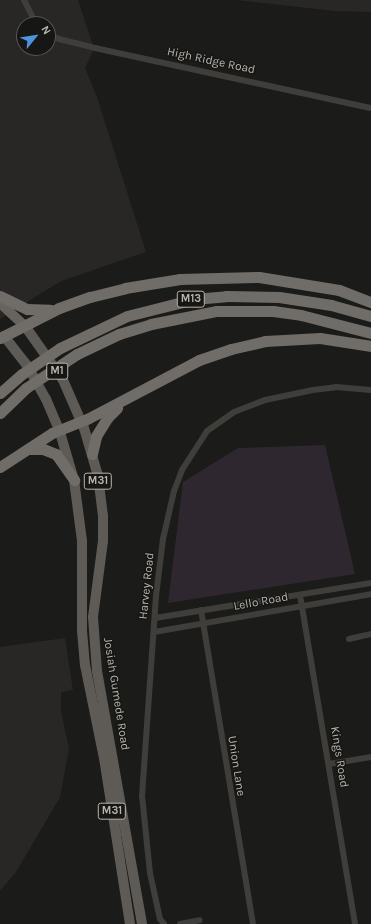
<!DOCTYPE html>
<style>
body{margin:0}
#map{position:relative;width:371px;height:924px;overflow:hidden;background:#1b1b19;font-family:Karla,sans-serif}
div>[style]{position:absolute}
[style*='--x']{left:calc(var(--x)*1px);top:calc(var(--y)*1px);width:calc(var(--w)*1px);rotate:calc(var(--a)*1deg)}
.built>*{inset:0;background:#282725}
.green>*{inset:0;background:#2f272f}
.minor>*{height:6px;margin:-3px;padding:0 3px;transform-origin:3px;border-radius:3px;background:#3f3e3b}
.primary>*{height:10px;margin:-5px;padding:0 5px;transform-origin:5px;border-radius:5px;background:#5e5b57}
.trunk>*{height:10px;margin:-5px;padding:0 5px;transform-origin:5px;border-radius:5px;background:#67645f}
.motorway>*{height:11px;margin:-5.5px;padding:0 5.5px;transform-origin:5.5px;border-radius:5.5px;background:#706c67}
.motorway-bridge>*{height:11px;margin:-5.5px;padding:0 5.5px;transform-origin:5.5px;border-radius:5.5px;background:#706c67}
span{translate:-50% -50%;white-space:nowrap;text-align:center;line-height:1.15;-webkit-text-stroke:3px #161614;paint-order:stroke}
.shield-label span{padding:1px 3px;background:#161614;border:1px solid;border-radius:3px;-webkit-text-stroke-width:0}
.shield-label{font-size:11px;color:#b9b4ad;font-weight:700}
.street-label{font-size:12px;color:#b9b4ad}
.north{position:absolute;left:16px;top:16px;width:40px;height:40px;box-sizing:border-box;background:#161614;border:1px solid #575551;border-radius:50%;rotate:60deg;font-size:11px;font-weight:700;line-height:16px;text-align:center;color:#b9b4ad}
.north::after{content:'';display:block;margin:auto;width:14px;height:18px;background:#4e93de;clip-path:polygon(50% 0,100% 100%,50% 72%,0 100%)}
</style>
<div id="map">
<div class="built">
<i style="clip-path:polygon(evenodd,0 0,78px 0,94px 49px,85px 68px,97px 97px,146px 252px,61px 281px,0 319px,0 0,24px 24px,48px 24px,48px 48px,24px 48px,24px 24px)"></i>
<i style="clip-path:polygon(236px 0,371px 0,371px 12px,335px 11px)"></i>
<i style="clip-path:polygon(65px 638px,73px 690px,61px 692px,61px 711px,69px 749px,60px 797px,16px 872px,0 891px,0 647px)"></i>
</div>
<div class="green">
<i style="clip-path:polygon(325px 445px,355px 574px,168px 603px,183px 482px,238px 448px)"></i>
</div>
<div class="minor">
<i style="--x:24;--y:0;--w:27;--a:63"></i>
<i style="--x:48;--y:34;--w:12;--a:24"></i>
<i style="--x:59;--y:39;--w:37;--a:14"></i>
<i style="--x:95;--y:48;--w:282;--a:12.3"></i>
<i style="--x:300;--y:595;--w:334;--a:80.5"></i>
<i style="--x:201;--y:610;--w:318;--a:80.6"></i>
<i style="--x:155;--y:618;--w:219;--a:-9.2"></i>
<i style="--x:154;--y:632;--w:220;--a:-9.9"></i>
<i style="--x:349;--y:639;--w:23;--a:-13"></i>
<i style="--x:329;--y:764;--w:43;--a:-9.5"></i>
<i style="--x:164;--y:924;--w:6;--a:-129"></i>
<i style="--x:160;--y:919;--w:47;--a:-102.3"></i>
<i style="--x:150;--y:873;--w:77;--a:-95.9"></i>
<i style="--x:142;--y:796;--w:200;--a:-86"></i>
<i style="--x:156;--y:596;--w:57;--a:-83"></i>
<i style="--x:163;--y:539;--w:49;--a:-77.1"></i>
<i style="--x:174;--y:491;--w:22;--a:-69"></i>
<i style="--x:182;--y:470;--w:46;--a:-57.3"></i>
<i style="--x:207;--y:431;--w:33;--a:-35"></i>
<i style="--x:234;--y:412;--w:33;--a:-21"></i>
<i style="--x:265;--y:400;--w:49;--a:-11.8"></i>
<i style="--x:313;--y:390;--w:23;--a:-7"></i>
<i style="--x:336;--y:387;--w:35;--a:5"></i>
<i style="--x:180;--y:924;--w:20;--a:-11"></i>
</div>
<div class="primary">
<i style="--x:25;--y:326;--w:66;--a:54.9"></i>
<i style="--x:63;--y:380;--w:52;--a:66.4"></i>
<i style="--x:84;--y:428;--w:50;--a:73.7"></i>
<i style="--x:98;--y:476;--w:40;--a:82.9"></i>
<i style="--x:103;--y:516;--w:25;--a:90"></i>
<i style="--x:103;--y:541;--w:77;--a:97.5"></i>
<i style="--x:93;--y:617;--w:54;--a:85.8"></i>
<i style="--x:97;--y:671;--w:257;--a:79.9"></i>
<i style="--x:4;--y:336;--w:37;--a:52"></i>
<i style="--x:27;--y:365;--w:39;--a:61"></i>
<i style="--x:46;--y:399;--w:33;--a:67"></i>
<i style="--x:59;--y:429;--w:53;--a:73.6"></i>
<i style="--x:74;--y:480;--w:62;--a:82.5"></i>
<i style="--x:82;--y:541;--w:90;--a:90"></i>
<i style="--x:82;--y:631;--w:34;--a:85"></i>
<i style="--x:85;--y:665;--w:95;--a:78.5"></i>
<i style="--x:104;--y:758;--w:168;--a:81.1"></i>
</div>
<div class="trunk">
<i style="--x:0;--y:303;--w:34;--a:43"></i>
</div>
<div class="motorway">
<i style="--x:0;--y:296;--w:30;--a:26"></i>
<i style="--x:27;--y:309;--w:23;--a:2"></i>
<i style="--x:0;--y:338;--w:66;--a:-27"></i>
<i style="--x:59;--y:308;--w:33;--a:-20"></i>
<i style="--x:90;--y:297;--w:36;--a:-14"></i>
<i style="--x:125;--y:288;--w:56;--a:-9.3"></i>
<i style="--x:180;--y:279;--w:79;--a:-1.5"></i>
<i style="--x:259;--y:277;--w:81;--a:9.2"></i>
<i style="--x:339;--y:290;--w:34;--a:21"></i>
<i style="--x:60;--y:348;--w:74;--a:-25.5"></i>
<i style="--x:127;--y:316;--w:69;--a:-14.2"></i>
<i style="--x:194;--y:299;--w:32;--a:-5"></i>
<i style="--x:226;--y:296;--w:53;--a:1.1"></i>
<i style="--x:279;--y:297;--w:53;--a:8.7"></i>
<i style="--x:331;--y:305;--w:41;--a:15.4"></i>
<i style="--x:77;--y:354;--w:47;--a:-25.5"></i>
<i style="--x:119;--y:334;--w:34;--a:-17"></i>
<i style="--x:151;--y:324;--w:66;--a:-11.3"></i>
<i style="--x:216;--y:311;--w:57;--a:0"></i>
<i style="--x:273;--y:311;--w:28;--a:8"></i>
<i style="--x:301;--y:315;--w:72;--a:14.4"></i>
<i style="--x:0;--y:393;--w:29;--a:-41"></i>
<i style="--x:0;--y:413;--w:36;--a:-44"></i>
<i style="--x:28;--y:449;--w:15;--a:0"></i>
<i style="--x:43;--y:449;--w:14;--a:21"></i>
<i style="--x:56;--y:454;--w:32;--a:55"></i>
<i style="--x:92;--y:454;--w:18;--a:-77"></i>
<i style="--x:96;--y:436;--w:22;--a:-58"></i>
<i style="--x:108;--y:417;--w:13;--a:-45"></i>
<i style="--x:0;--y:467;--w:62;--a:-33.2"></i>
<i style="--x:52;--y:433;--w:38;--a:-22"></i>
<i style="--x:87;--y:419;--w:127;--a:-27.8"></i>
<i style="--x:199;--y:360;--w:34;--a:-19"></i>
<i style="--x:231;--y:349;--w:35;--a:-13"></i>
<i style="--x:265;--y:341;--w:55;--a:-3.1"></i>
<i style="--x:320;--y:338;--w:52;--a:8.9"></i>
</div>
<div class="motorway-bridge">
<i style="--x:22;--y:374;--w:46;--a:-34.4"></i>
<i style="--x:26;--y:388;--w:61;--a:-33.7"></i>
</div>
<div class="shield-label">
<span style="left:191px;top:299px">M13</span>
<span style="left:57px;top:371px">M1</span>
<span style="left:98px;top:481px">M31</span>
<span style="left:112px;top:811px">M31</span>
</div>
<div class="street-label">
<span style="left:211px;top:61px;rotate:12deg">High Ridge Road</span>
<span style="left:147px;top:586px;rotate:-84deg">Harvey Road</span>
<span style="left:261px;top:602px;rotate:-10deg">Lello Road</span>
<span style="left:116px;top:694px;rotate:81deg">Josiah Gumede Road</span>
<span style="left:339px;top:757px;rotate:81deg">Kings Road</span>
<span style="left:236px;top:766px;rotate:81deg">Union Lane</span>
</div>
<div class="north">N</div>
</div>
